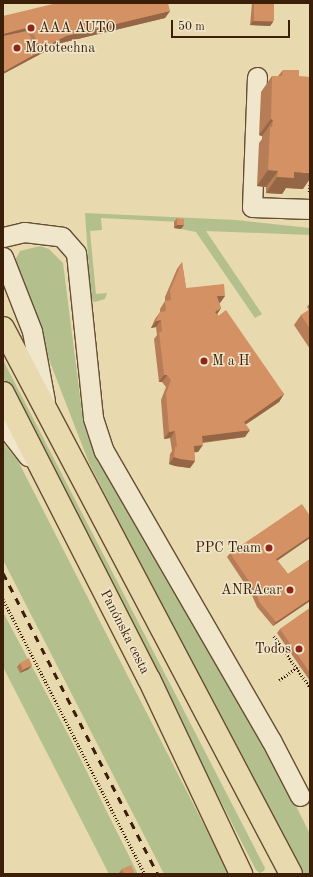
<!DOCTYPE html>
<meta charset="utf-8">
<style>
body{margin:0}
#map{position:relative;width:313px;height:877px;overflow:hidden;background:#e8d9af;font-family:"Old Standard TT",serif}
div>[style]{position:absolute}
[style*='--x']{left:calc(var(--x)*1px);top:calc(var(--y)*1px);width:calc(var(--w)*1px);rotate:calc(var(--a)*1deg)}
.green>*{inset:0;background:#b3c08d}
.path>*{height:2.5px;margin-top:-1.25px;transform-origin:0;background:repeating-linear-gradient(90deg,#3b1f08 0 1px,transparent 0 3px)}
.roads{filter:drop-shadow(1px 0 #664e32) drop-shadow(-1px 0 #664e32) drop-shadow(0 1px #664e32) drop-shadow(0 -1px #664e32)}
.minor>*{height:19px;margin:-9.5px;padding:0 9.5px;transform-origin:9.5px;border-radius:9.5px;background:#f0e6cb}
.major>*{height:22px;margin:-11px;padding:0 11px;transform-origin:11px;border-radius:11px;background:#e8d9af}
.rail>*{height:3px;margin-top:-1.5px;transform-origin:0;background:repeating-linear-gradient(90deg,#3b1f08 0 7px,transparent 0 14px)}
.wall>*{inset:0;background:#b67d56}
.shaded-wall>*{inset:0;background:#946646}
.building>*{inset:0;background:#d49164;transform-origin:0 0}
.dots>*{width:11px;height:11px;translate:-50% -50%;box-sizing:border-box;border:2px solid #f0e6cb;border-radius:50%}
span{translate:-50% -50%;white-space:nowrap;text-align:center;line-height:1.15;-webkit-text-stroke:3px #f0e6cb;paint-order:stroke}
.poi-label{font-size:14px;color:#3b1f08}
.left{translate:0 -50%;text-align:left}
.right{translate:-100% -50%;text-align:right}
.street-label{font-size:14px;color:#3b1f08}
.frame{position:absolute;inset:0;border:4px solid #3b1f08;pointer-events:none}
.scale{position:absolute;left:171px;top:20px;width:119px;height:18px;box-sizing:border-box;border:2px solid #3b1f08;border-top:0;padding-left:5px;font-size:12px;line-height:14px;white-space:nowrap;color:#3b1f08;-webkit-text-stroke:3px #f0e6cb;paint-order:stroke}
</style>
<div id="map">
<div class="green">
<i style="clip-path:polygon(85px 213px,236px 220px,310px 228px,310px 235px,206px 231px,262px 314px,255px 318px,196px 232px,181px 229px,181px 222px,101px 218px,102px 230px,90px 231px,96px 294px,107px 293px,105px 299px,95px 302px,91px 301px)"></i>
<i style="clip-path:polygon(40px 246px,49px 249px,63px 263px,83px 420px,91px 445px,293px 800px,310px 834px,310px 874px,299px 874px,89px 463px,14px 269px,15px 260px,20px 251px)"></i>
<i style="clip-path:polygon(3px 360px,265px 868px,264px 871px,260px 873px,256px 870px,9px 389px,3px 377px)"></i>
<i style="clip-path:polygon(3px 443px,18px 461px,229px 874px,164px 874px,146px 839px,3px 560px)"></i>
<i style="clip-path:polygon(3px 612px,70px 738px,138px 874px,109px 874px,3px 667px)"></i>
</div>
<div class="path">
<i style="--x:309;--y:192;--w:9;--a:-84"></i>
<i style="--x:3;--y:599;--w:309;--a:62.7"></i>
<i style="--x:274;--y:636;--w:62;--a:54.8"></i>
<i style="--x:279;--y:680;--w:24;--a:-35"></i>
</div>
<div class="roads">
<div class="minor">
<i style="--x:257;--y:77;--w:130;--a:92.2"></i>
<i style="--x:252;--y:207;--w:58;--a:2"></i>
<i style="--x:3;--y:237;--w:22;--a:-13"></i>
<i style="--x:24;--y:232;--w:38;--a:7"></i>
<i style="--x:62;--y:237;--w:21;--a:49"></i>
<i style="--x:76;--y:253;--w:166;--a:84.1"></i>
<i style="--x:93;--y:418;--w:35;--a:72"></i>
<i style="--x:104;--y:451;--w:334;--a:60"></i>
<i style="--x:271;--y:740;--w:63;--a:62.6"></i>
<i style="--x:3;--y:257;--w:79;--a:68.6"></i>
<i style="--x:32;--y:331;--w:71;--a:79.5"></i>
<i style="--x:3;--y:424;--w:41;--a:52"></i>
</div>
<div class="major">
<i style="--x:3;--y:328;--w:617;--a:62.19"></i>
<i style="--x:3;--y:393;--w:321;--a:63"></i>
<i style="--x:149;--y:679;--w:216;--a:64.7"></i>
</div>
</div>
<div class="rail">
<i style="--x:3;--y:573;--w:339;--a:62.8"></i>
</div>
<div class="wall">
<i style="clip-path:polygon(252px 3px,274px 3px,273px 22px,270px 26px,250px 25px)"></i>
<i style="clip-path:polygon(170px 11px,165px 18px,61px 43px,3px 74px,3px 16px)"></i>
<i style="clip-path:polygon(283px 70px,299px 76px,303px 189px,286px 188px,282px 194px,266px 193px,266px 187px,257px 186px,259px 143px,262px 139px,262px 136px,259px 135px,261px 92px,272px 76px,278px 76px)"></i>
<i style="clip-path:polygon(177px 218px,181px 229px,174px 228px,174px 222px)"></i>
<i style="clip-path:polygon(182px 262px,186px 288px,225px 296px,219px 303px,221px 308px,217px 314px,284px 394px,279px 402px,246px 424px,245px 437px,203px 443px,198px 452px,194px 452px,195px 461px,190px 468px,175px 466px,169px 464px,170px 454px,172px 451px,170px 438px,164px 439px,161px 400px,166px 387px,162px 382px,159px 382px,154px 339px,157px 335px,156px 327px,151px 328px,155px 319px,160px 312px,160px 309px,165px 301px,165px 297px,177px 269px)"></i>
<i style="clip-path:polygon(310px 303px,310px 349px,294px 325px,301px 315px,309px 310px,307px 307px)"></i>
<i style="clip-path:polygon(310px 516px,310px 538px,277px 560px,288px 574px,310px 559px,310px 601px,273px 626px,257px 607px,251px 593px,227px 557px,230px 553px)"></i>
<i style="clip-path:polygon(310px 608px,310px 681px,277px 633px,280px 629px)"></i>
<i style="clip-path:polygon(20px 663px,29px 669px,20px 673px,17px 667px)"></i>
<i style="clip-path:polygon(122px 869px,135px 874px,120px 874px,119px 873px)"></i>
</div>
<div class="shaded-wall">
<i style="clip-path:polygon(170px 11px,165px 18px,61px 43px,3px 74px,3px 72px,39px 52px,41px 49px,66px 36px)"></i>
<i style="clip-path:polygon(253px 21px,273px 22px,270px 26px,250px 25px)"></i>
<i style="clip-path:polygon(30px 27px,24px 35px,3px 40px,3px 34px)"></i>
<i style="clip-path:polygon(271px 119px,273px 120px,262px 136px,259px 135px)"></i>
<i style="clip-path:polygon(268px 170px,278px 171px,266px 187px,257px 186px)"></i>
<i style="clip-path:polygon(294px 172px,310px 173px,310px 179px,303px 189px,286px 188px,282px 194px,266px 193px,277px 177px)"></i>
<i style="clip-path:polygon(177px 225px,184px 225px,181px 229px,174px 228px)"></i>
<i style="clip-path:polygon(217px 296px,225px 296px,220px 303px,212px 304px)"></i>
<i style="clip-path:polygon(221px 308px,216px 316px,215px 312px)"></i>
<i style="clip-path:polygon(161px 320px,156px 327px,151px 328px,156px 321px)"></i>
<i style="clip-path:polygon(164px 375px,167px 375px,162px 382px,159px 382px)"></i>
<i style="clip-path:polygon(284px 394px,279px 402px,239px 429px,244px 422px)"></i>
<i style="clip-path:polygon(250px 430px,245px 437px,197px 443px,202px 436px)"></i>
<i style="clip-path:polygon(175px 431px,170px 438px,164px 439px,169px 432px)"></i>
<i style="clip-path:polygon(203px 445px,198px 452px,189px 453px,194px 446px)"></i>
<i style="clip-path:polygon(174px 457px,195px 461px,190px 468px,175px 466px,169px 464px)"></i>
<i style="clip-path:polygon(310px 536px,310px 538px,274px 563px,276px 559px)"></i>
<i style="clip-path:polygon(310px 599px,310px 601px,273px 626px,276px 622px)"></i>
<i style="clip-path:polygon(32px 665px,29px 669px,20px 673px,23px 670px)"></i>
</div>
<div class="building">
<i style="clip-path:polygon(57px 3px,168px 3px,170px 11px,66px 36px,41px 49px,30px 27px,3px 34px,3px 16px)"></i>
<i style="left:254px;top:3px;width:20px;height:18px"></i>
<i style="clip-path:polygon(27px 31px,39px 52px,3px 72px,3px 36px)"></i>
<i style="clip-path:polygon(283px 70px,299px 70px,299px 76px,310px 77px,310px 173px,294px 172px,294px 178px,277px 177px,278px 171px,268px 170px,270px 127px,272px 127px,273px 120px,271px 119px,272px 76px,282px 76px)"></i>
<i style="clip-path:polygon(177px 218px,184px 219px,184px 225px,177px 225px)"></i>
<i style="clip-path:polygon(182px 262px,186px 288px,224px 284px,225px 296px,217px 296px,221px 308px,215px 312px,218px 316px,226px 310px,284px 394px,244px 422px,250px 430px,202px 436px,203px 445px,194px 446px,195px 461px,180px 459px,174px 457px,175px 447px,177px 447px,175px 431px,169px 432px,166px 393px,171px 380px,167px 375px,164px 375px,159px 332px,162px 332px,161px 320px,156px 321px,160px 312px,166px 311px,165px 301px,171px 300px,170px 290px)"></i>
<i style="clip-path:polygon(310px 309px,310px 329px,301px 315px)"></i>
<i style="clip-path:polygon(302px 504px,310px 516px,310px 536px,276px 559px,288px 574px,310px 559px,310px 599px,276px 622px,260px 603px,254px 589px,230px 553px)"></i>
<i style="clip-path:polygon(310px 608px,310px 673px,280px 629px)"></i>
<i style="clip-path:polygon(29px 658px,32px 665px,23px 670px,20px 663px)"></i>
<i style="clip-path:polygon(131px 865px,135px 874px,124px 874px,122px 869px)"></i>
</div>
<div class="dots">
<i style="left:31px;top:28px;background:#8f2418"></i>
<i style="left:17px;top:48px;background:#8f2418"></i>
<i style="left:204px;top:361px;background:#8f2418"></i>
<i style="left:269px;top:548px;background:#8f2418"></i>
<i style="left:290px;top:590px;background:#8f2418"></i>
<i style="left:299px;top:649px;background:#8f2418"></i>
</div>
<div class="poi-label">
<span class="left" style="left:39px;top:28px">AAA AUTO</span>
<span class="left" style="left:25px;top:48px">Mototechna</span>
<span class="left" style="left:212px;top:361px">M a H</span>
<span class="right" style="left:261px;top:548px">PPC Team</span>
<span class="right" style="left:282px;top:590px">ANRAcar</span>
<span class="right" style="left:291px;top:649px">Todos</span>
</div>
<div class="street-label">
<span style="left:125px;top:632px;rotate:63deg">Panónska cesta</span>
</div>
<div class="frame"></div>
<div class="scale">50 m</div>
</div>
